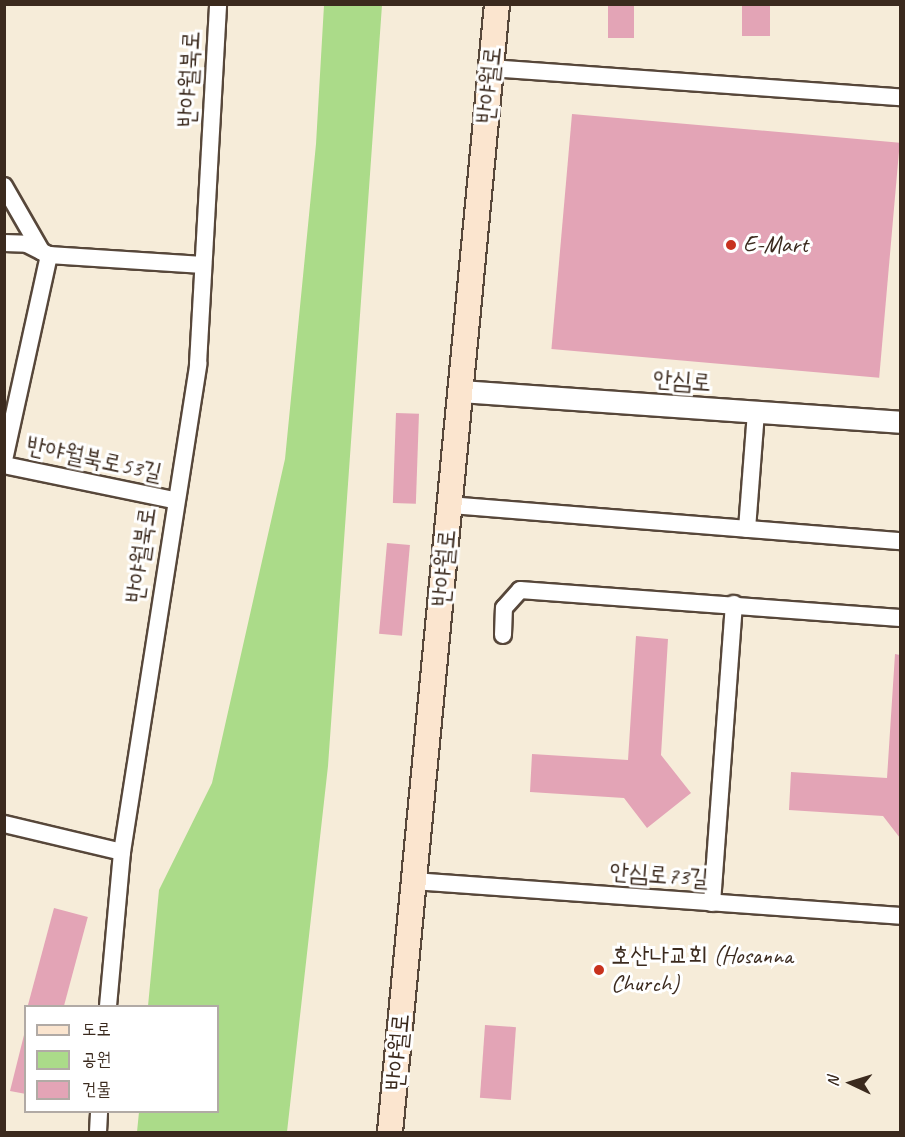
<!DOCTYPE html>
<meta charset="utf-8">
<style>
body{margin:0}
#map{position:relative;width:905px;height:1137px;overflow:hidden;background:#f6ecd9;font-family:Caveat,"Poor Story",sans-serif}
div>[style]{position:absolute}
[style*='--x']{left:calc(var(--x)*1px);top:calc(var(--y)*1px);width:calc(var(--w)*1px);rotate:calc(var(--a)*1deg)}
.green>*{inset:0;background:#abdb89}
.building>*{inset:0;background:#e3a4b6;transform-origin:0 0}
.roads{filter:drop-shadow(2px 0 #57473a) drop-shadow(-2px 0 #57473a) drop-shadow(0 2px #57473a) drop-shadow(0 -2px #57473a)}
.minor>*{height:16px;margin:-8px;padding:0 8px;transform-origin:8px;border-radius:8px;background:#fff}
.tertiary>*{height:21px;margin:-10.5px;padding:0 10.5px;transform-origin:10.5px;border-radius:10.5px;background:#fff}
.secondary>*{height:24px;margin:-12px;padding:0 12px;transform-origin:12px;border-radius:12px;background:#fbe5cf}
.dots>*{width:16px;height:16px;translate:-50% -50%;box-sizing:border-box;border:3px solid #fff;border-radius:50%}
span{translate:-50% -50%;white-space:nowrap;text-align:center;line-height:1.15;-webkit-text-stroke:6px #fff;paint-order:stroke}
.street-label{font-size:24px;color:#3b2a1e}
.poi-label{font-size:24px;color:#3b2a1e}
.left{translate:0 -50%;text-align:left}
.frame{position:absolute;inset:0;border:6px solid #3b2a1e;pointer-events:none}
.legend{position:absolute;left:24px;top:1005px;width:195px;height:108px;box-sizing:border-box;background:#fff;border:2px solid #b1aaa5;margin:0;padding:8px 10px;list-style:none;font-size:18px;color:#3b2a1e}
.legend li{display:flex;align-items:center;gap:12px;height:30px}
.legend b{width:30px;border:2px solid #b1aaa5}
.north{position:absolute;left:821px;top:1053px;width:60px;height:60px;-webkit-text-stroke:4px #fff;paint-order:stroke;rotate:274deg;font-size:16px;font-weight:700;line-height:24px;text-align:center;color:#3b2a1e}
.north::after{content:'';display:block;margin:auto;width:21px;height:27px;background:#3b2a1e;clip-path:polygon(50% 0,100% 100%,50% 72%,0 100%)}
</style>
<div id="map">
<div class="green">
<i style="clip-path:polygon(324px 5px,382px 5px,328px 766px,287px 1132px,137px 1132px,139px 1112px,218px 1112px,218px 1006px,148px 1006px,159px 890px,212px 783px,285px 459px,316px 144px)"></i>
</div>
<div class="building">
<i style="left:608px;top:4px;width:26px;height:34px"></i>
<i style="left:742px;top:4px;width:28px;height:32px"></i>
<i style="left:572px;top:114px;width:329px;height:236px;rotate:5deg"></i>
<i style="left:396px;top:413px;width:23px;height:90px;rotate:2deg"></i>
<i style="left:387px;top:543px;width:23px;height:91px;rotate:5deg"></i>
<i style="clip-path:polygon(636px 636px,668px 639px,661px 755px,691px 793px,647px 828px,624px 798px,530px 792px,532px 754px,628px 760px)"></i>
<i style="clip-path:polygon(895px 654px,900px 655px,900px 838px,883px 816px,789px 810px,791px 772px,887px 778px)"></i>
<i style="left:54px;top:908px;width:35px;height:101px;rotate:15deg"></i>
<i style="left:485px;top:1025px;width:31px;height:73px;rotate:4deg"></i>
<i style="clip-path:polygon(25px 1031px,26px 1031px,26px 1094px,10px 1091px)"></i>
</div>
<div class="roads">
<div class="minor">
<i style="--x:491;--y:68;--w:410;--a:4.1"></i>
<i style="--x:4;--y:186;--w:76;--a:60.1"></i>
<i style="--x:4;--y:243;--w:23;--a:2"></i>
<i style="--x:27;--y:244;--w:25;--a:27"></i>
<i style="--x:49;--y:255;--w:154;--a:3.7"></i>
<i style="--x:4;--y:460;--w:210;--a:-77.6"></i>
<i style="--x:4;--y:465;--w:173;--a:11.7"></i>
<i style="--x:450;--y:505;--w:451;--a:4.6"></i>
<i style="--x:747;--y:529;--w:117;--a:-85.6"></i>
<i style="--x:503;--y:635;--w:27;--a:-88"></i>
<i style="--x:504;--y:608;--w:24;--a:-48"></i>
<i style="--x:520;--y:590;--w:381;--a:4.2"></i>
<i style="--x:4;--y:824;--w:121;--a:13.3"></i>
<i style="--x:414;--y:881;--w:487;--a:4.1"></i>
<i style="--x:712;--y:903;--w:300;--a:-85.8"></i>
<i style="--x:108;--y:1006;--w:155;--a:-84.8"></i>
<i style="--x:122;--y:852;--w:494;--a:-81.1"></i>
<i style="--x:198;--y:364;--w:361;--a:-86.8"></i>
<i style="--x:98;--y:1132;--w:20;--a:-87"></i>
</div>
<div class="tertiary">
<i style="--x:460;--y:391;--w:441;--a:4"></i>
</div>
<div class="secondary">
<i style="--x:390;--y:1132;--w:1133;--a:-84.58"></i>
</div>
</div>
<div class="dots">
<i style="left:731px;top:245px;background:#c8321e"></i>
<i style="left:599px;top:970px;background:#c8321e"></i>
</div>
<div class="street-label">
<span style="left:189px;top:79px;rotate:-87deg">반야월북로</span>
<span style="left:489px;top:85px;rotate:-84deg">반야월로</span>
<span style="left:682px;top:381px;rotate:4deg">안심로</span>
<span style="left:94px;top:459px;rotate:12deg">반야월북로53길</span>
<span style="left:141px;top:555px;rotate:-82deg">반야월북로</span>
<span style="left:444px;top:568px;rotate:-85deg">반야월로</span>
<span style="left:659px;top:875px;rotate:4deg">안심로73길</span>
<span style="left:398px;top:1052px;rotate:-85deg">반야월로</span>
</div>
<div class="poi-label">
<span class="left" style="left:743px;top:245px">E-Mart</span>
<span class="left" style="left:611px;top:970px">호산나교회 (Hosanna<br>Church)</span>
</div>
<div class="frame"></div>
<ul class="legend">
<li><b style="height:8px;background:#fbe5cf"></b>도로</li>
<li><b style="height:16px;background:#abdb89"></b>공원</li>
<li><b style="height:16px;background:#e3a4b6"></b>건물</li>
</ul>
<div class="north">N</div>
</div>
